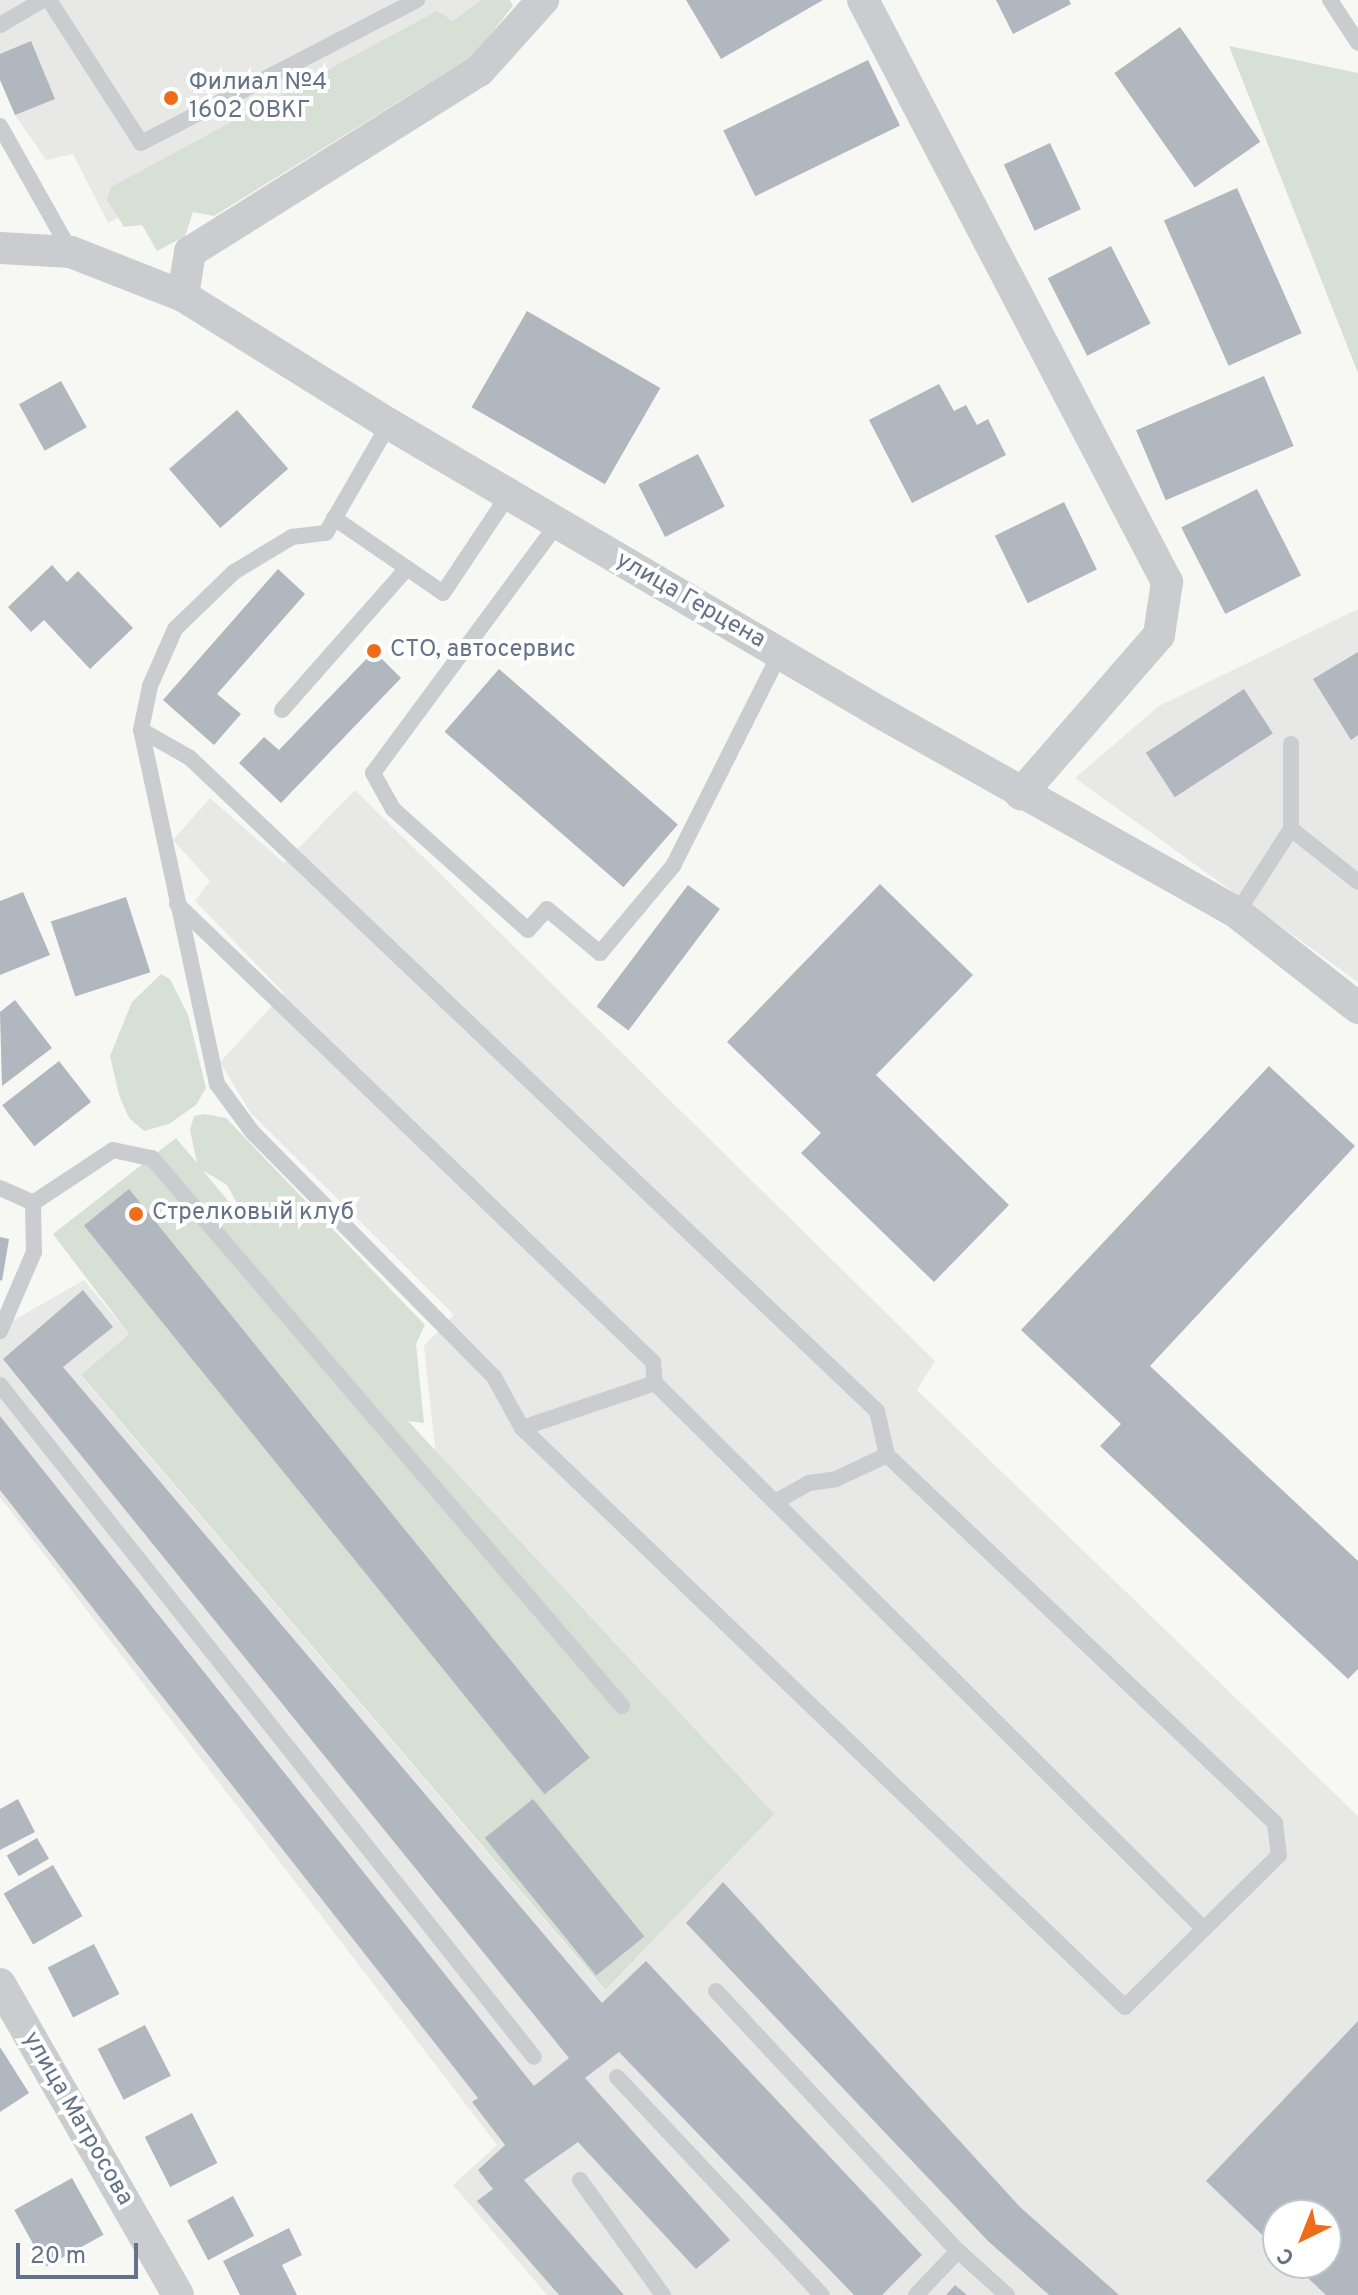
<!DOCTYPE html>
<meta charset="utf-8">
<style>
body{margin:0}
#map{position:relative;width:1358px;height:2295px;overflow:hidden;background:#f7f8f4;font-family:Overpass,sans-serif}
div>[style]{position:absolute}
[style*='--x']{left:calc(var(--x)*1px);top:calc(var(--y)*1px);width:calc(var(--w)*1px);rotate:calc(var(--a)*1deg)}
.built>*{inset:0;background:#e8e8e7}
.green>*{inset:0;background:#d7e0d5}
.building>*{inset:0;background:#b1b7bf;transform-origin:0 0}
.lane>*{height:16px;margin:-8px;padding:0 8px;transform-origin:8px;border-radius:8px;background:#caccd0}
.street>*{height:32px;margin:-16px;padding:0 16px;transform-origin:16px;border-radius:16px;background:#caccd0}
.dots>*{width:22px;height:22px;translate:-50% -50%;box-sizing:border-box;border:4px solid #fff;border-radius:50%}
span{translate:-50% -50%;white-space:nowrap;text-align:center;line-height:1.15;-webkit-text-stroke:8px #fff;paint-order:stroke}
.poi-label{font-size:24px;color:#647388}
.left{translate:0 -50%;text-align:left}
.street-label{font-size:24px;color:#647388}
.north{position:absolute;left:1262px;top:2199px;width:80px;height:80px;box-sizing:border-box;background:#fff;border:2px solid #c1c7cf;border-radius:50%;rotate:223deg;font-size:22px;font-weight:700;line-height:32px;text-align:center;color:#647388}
.north::after{content:'';display:block;margin:auto;width:28px;height:36px;background:#f06c1b;clip-path:polygon(50% 0,100% 100%,50% 72%,0 100%)}
.scale{position:absolute;left:16px;top:2243px;width:122px;height:36px;box-sizing:border-box;border:4px solid #647388;border-top:0;padding-left:10px;font-size:24px;line-height:28px;white-space:nowrap;color:#647388;-webkit-text-stroke:6px #fff;paint-order:stroke}
</style>
<div id="map">
<div class="built">
<i style="clip-path:polygon(0 0,491px 0,492px 10px,108px 223px,73px 154px,46px 160px,15px 115px,0 80px)"></i>
<i style="clip-path:polygon(1358px 609px,1358px 982px,1075px 778px,1159px 706px)"></i>
<i style="clip-path:polygon(evenodd,355px 790px,935px 1361px,917px 1390px,1358px 1816px,1358px 2295px,547px 2295px,453px 2185px,497px 2145px,0 1497px,0 1328px,84px 1280px,129px 1334px,81px 1376px,604px 1990px,773px 1814px,436px 1455px,424px 1346px,454px 1315px,250px 1112px,220px 1062px,284px 993px,195px 901px,210px 881px,173px 840px,210px 798px,284px 863px,355px 790px,1278px 2215px,1326px 2215px,1326px 2263px,1278px 2263px,1278px 2215px)"></i>
</div>
<div class="green">
<i style="clip-path:polygon(481px 0,510px 0,513px 6px,474px 55px,214px 216px,193px 212px,185px 236px,157px 251px,142px 225px,124px 227px,107px 200px,111px 187px,437px 11px,453px 21px)"></i>
<i style="clip-path:polygon(1229px 46px,1358px 73px,1358px 373px)"></i>
<i style="clip-path:polygon(161px 974px,170px 979px,188px 1015px,206px 1088px,196px 1105px,169px 1124px,144px 1131px,129px 1118px,119px 1095px,110px 1056px,132px 1002px)"></i>
<i style="clip-path:polygon(evenodd,205px 1114px,226px 1118px,425px 1325px,416px 1344px,424px 1423px,408px 1421px,774px 1814px,605px 1990px,81px 1375px,129px 1334px,53px 1234px,176px 1138px,197px 1163px,190px 1130px,194px 1116px,205px 1114px,204px 1171px,227px 1185px,250px 1227px,204px 1172px,204px 1171px)"></i>
</div>
<div class="building">
<i style="clip-path:polygon(686px 0,823px 0,721px 59px)"></i>
<i style="clip-path:polygon(996px 0,1069px 0,1071px 4px,1013px 34px)"></i>
<i style="left:1180px;top:27px;width:140px;height:80px;rotate:55deg"></i>
<i style="clip-path:polygon(31px 41px,55px 99px,15px 115px,0 80px,0 54px)"></i>
<i style="left:868px;top:60px;width:73px;height:161px;rotate:64deg"></i>
<i style="left:1050px;top:143px;width:73px;height:51px;rotate:65deg"></i>
<i style="left:1237px;top:188px;width:159px;height:80px;rotate:66deg"></i>
<i style="left:1111px;top:246px;width:87px;height:71px;rotate:63deg"></i>
<i style="left:527px;top:311px;width:154px;height:111px;rotate:30deg"></i>
<i style="left:1264px;top:376px;width:76px;height:139px;rotate:67deg"></i>
<i style="left:61px;top:381px;width:53px;height:48px;rotate:61deg"></i>
<i style="clip-path:polygon(939px 384px,954px 411px,966px 405px,977px 425px,988px 419px,1006px 455px,912px 503px,869px 420px)"></i>
<i style="left:237px;top:410px;width:78px;height:90px;rotate:49deg"></i>
<i style="left:698px;top:454px;width:59px;height:67px;rotate:63deg"></i>
<i style="left:1257px;top:489px;width:97px;height:85px;rotate:63deg"></i>
<i style="left:1064px;top:502px;width:75px;height:77px;rotate:64deg"></i>
<i style="clip-path:polygon(52px 565px,67px 582px,78px 571px,133px 628px,90px 669px,44px 620px,31px 632px,8px 607px)"></i>
<i style="clip-path:polygon(278px 569px,305px 594px,217px 694px,241px 714px,214px 745px,163px 700px)"></i>
<i style="clip-path:polygon(374px 651px,401px 678px,281px 803px,239px 763px,264px 737px,279px 750px)"></i>
<i style="clip-path:polygon(1358px 652px,1358px 735px,1351px 740px,1313px 679px)"></i>
<i style="left:499px;top:669px;width:237px;height:83px;rotate:41deg"></i>
<i style="left:1244px;top:689px;width:53px;height:117px;rotate:57deg"></i>
<i style="clip-path:polygon(880px 884px,973px 975px,876px 1075px,1009px 1205px,934px 1282px,801px 1153px,821px 1133px,727px 1042px)"></i>
<i style="left:688px;top:885px;width:40px;height:152px;rotate:37deg"></i>
<i style="clip-path:polygon(23px 892px,50px 955px,0 975px,0 901px)"></i>
<i style="left:126px;top:897px;width:79px;height:79px;rotate:72deg"></i>
<i style="clip-path:polygon(15px 1000px,52px 1048px,2px 1086px,0 1012px)"></i>
<i style="left:59px;top:1061px;width:52px;height:72px;rotate:52deg"></i>
<i style="clip-path:polygon(1269px 1066px,1355px 1146px,1150px 1366px,1358px 1561px,1358px 1669px,1348px 1679px,1100px 1446px,1121px 1424px,1021px 1330px)"></i>
<i style="left:129px;top:1189px;width:732px;height:58px;rotate:51deg"></i>
<i style="clip-path:polygon(0 1237px,9px 1239px,2px 1281px,0 1280px)"></i>
<i style="clip-path:polygon(83px 1290px,113px 1327px,63px 1367px,602px 2003px,646px 1961px,922px 2255px,882px 2295px,854px 2295px,619px 2052px,585px 2078px,730px 2240px,696px 2269px,578px 2142px,524px 2180px,624px 2295px,559px 2295px,477px 2201px,493px 2189px,478px 2170px,505px 2145px,472px 2102px,478px 2098px,0 1490px,0 1416px,534px 2086px,569px 2058px,3px 1359px)"></i>
<i style="clip-path:polygon(18px 1799px,35px 1832px,0 1850px,0 1809px)"></i>
<i style="left:533px;top:1799px;width:177px;height:62px;rotate:51deg"></i>
<i style="left:37px;top:1838px;width:24px;height:35px;rotate:60deg"></i>
<i style="left:53px;top:1865px;width:59px;height:57px;rotate:60deg"></i>
<i style="clip-path:polygon(723px 1882px,1020px 2207px,1119px 2295px,1049px 2295px,988px 2241px,686px 1923px)"></i>
<i style="left:94px;top:1944px;width:56px;height:52px;rotate:63deg"></i>
<i style="clip-path:polygon(1358px 2021px,1358px 2295px,1326px 2295px,1292px 2263px,1326px 2263px,1326px 2215px,1278px 2215px,1278px 2250px,1206px 2181px)"></i>
<i style="left:145px;top:2025px;width:57px;height:53px;rotate:63deg"></i>
<i style="clip-path:polygon(0 2047px,29px 2093px,0 2112px)"></i>
<i style="left:192px;top:2113px;width:56px;height:53px;rotate:63deg"></i>
<i style="left:72px;top:2178px;width:65px;height:66px;rotate:61deg"></i>
<i style="left:233px;top:2196px;width:45px;height:52px;rotate:62deg"></i>
<i style="clip-path:polygon(289px 2228px,302px 2255px,282px 2265px,297px 2295px,240px 2295px,223px 2261px)"></i>
<i style="clip-path:polygon(955px 2285px,967px 2295px,946px 2295px)"></i>
</div>
<div class="lane">
<i style="--x:49;--y:0;--w:170;--a:57.2"></i>
<i style="--x:141;--y:143;--w:311;--a:-27.4"></i>
<i style="--x:1330;--y:0;--w:51;--a:56.9"></i>
<i style="--x:0;--y:25;--w:50;--a:-30.2"></i>
<i style="--x:0;--y:126;--w:145;--a:60.6"></i>
<i style="--x:334;--y:518;--w:132;--a:34.5"></i>
<i style="--x:443;--y:593;--w:119;--a:-56.3"></i>
<i style="--x:558;--y:523;--w:311;--a:126.5"></i>
<i style="--x:373;--y:773;--w:41;--a:60.9"></i>
<i style="--x:393;--y:809;--w:181;--a:41.9"></i>
<i style="--x:528;--y:930;--w:28;--a:-48"></i>
<i style="--x:547;--y:909;--w:69;--a:39.7"></i>
<i style="--x:600;--y:953;--w:114;--a:-50"></i>
<i style="--x:673;--y:866;--w:238;--a:-63.3"></i>
<i style="--x:282;--y:710;--w:189;--a:-48.6"></i>
<i style="--x:141;--y:730;--w:56;--a:29.7"></i>
<i style="--x:190;--y:758;--w:948;--a:43.55"></i>
<i style="--x:877;--y:1411;--w:45;--a:77.2"></i>
<i style="--x:887;--y:1455;--w:535;--a:43.48"></i>
<i style="--x:1275;--y:1823;--w:32;--a:83"></i>
<i style="--x:1279;--y:1855;--w:216;--a:135.4"></i>
<i style="--x:1125;--y:2007;--w:836;--a:-136.16"></i>
<i style="--x:522;--y:1428;--w:58;--a:-118.8"></i>
<i style="--x:494;--y:1377;--w:343;--a:-134.6"></i>
<i style="--x:253;--y:1133;--w:61;--a:-126.3"></i>
<i style="--x:217;--y:1084;--w:362;--a:-102.1"></i>
<i style="--x:141;--y:730;--w:45;--a:-78.4"></i>
<i style="--x:150;--y:686;--w:62;--a:-66.3"></i>
<i style="--x:175;--y:629;--w:82;--a:-44"></i>
<i style="--x:234;--y:572;--w:68;--a:-31.1"></i>
<i style="--x:292;--y:537;--w:34;--a:-7"></i>
<i style="--x:326;--y:533;--w:126;--a:-60"></i>
<i style="--x:1291;--y:829;--w:85;--a:38.3"></i>
<i style="--x:177;--y:904;--w:661;--a:43.9"></i>
<i style="--x:653;--y:1362;--w:21;--a:85"></i>
<i style="--x:1237;--y:913;--w:100;--a:-57.3"></i>
<i style="--x:1291;--y:829;--w:85;--a:-90"></i>
<i style="--x:0;--y:1188;--w:36;--a:24"></i>
<i style="--x:33;--y:1203;--w:96;--a:-33.5"></i>
<i style="--x:113;--y:1150;--w:40;--a:12"></i>
<i style="--x:152;--y:1158;--w:722;--a:49.38"></i>
<i style="--x:0;--y:1331;--w:86;--a:-66.7"></i>
<i style="--x:34;--y:1252;--w:49;--a:-91.2"></i>
<i style="--x:0;--y:1385;--w:858;--a:51.53"></i>
<i style="--x:522;--y:1428;--w:140;--a:-18.7"></i>
<i style="--x:655;--y:1383;--w:169;--a:44.8"></i>
<i style="--x:775;--y:1502;--w:39;--a:-29"></i>
<i style="--x:809;--y:1483;--w:27;--a:-8"></i>
<i style="--x:836;--y:1479;--w:56;--a:-25.2"></i>
<i style="--x:775;--y:1502;--w:605;--a:44.87"></i>
<i style="--x:716;--y:1991;--w:355;--a:47.1"></i>
<i style="--x:958;--y:2251;--w:66;--a:41.9"></i>
<i style="--x:617;--y:2077;--w:299;--a:46.8"></i>
<i style="--x:580;--y:2180;--w:142;--a:54.2"></i>
<i style="--x:916;--y:2295;--w:61;--a:-46.3"></i>
</div>
<div class="street">
<i style="--x:863;--y:0;--w:657;--a:62.42"></i>
<i style="--x:1167;--y:582;--w:54;--a:98.6"></i>
<i style="--x:1159;--y:635;--w:211;--a:131"></i>
<i style="--x:0;--y:248;--w:71;--a:3.2"></i>
<i style="--x:71;--y:252;--w:120;--a:21.4"></i>
<i style="--x:183;--y:296;--w:243;--a:31.9"></i>
<i style="--x:389;--y:424;--w:571;--a:30.43"></i>
<i style="--x:881;--y:713;--w:408;--a:29.3"></i>
<i style="--x:1237;--y:913;--w:154;--a:38.1"></i>
<i style="--x:183;--y:296;--w:45;--a:-81"></i>
<i style="--x:190;--y:252;--w:341;--a:-32.1"></i>
<i style="--x:479;--y:71;--w:96;--a:-48"></i>
<i style="--x:0;--y:1984;--w:358;--a:60.2"></i>
</div>
<div class="dots">
<i style="left:171px;top:98px;background:#f06c1b"></i>
<i style="left:374px;top:651px;background:#f06c1b"></i>
<i style="left:136px;top:1214px;background:#f06c1b"></i>
</div>
<div class="poi-label">
<span class="left" style="left:189px;top:98px">Филиал №4<br>1602 ОВКГ</span>
<span class="left" style="left:390px;top:651px">СТО, автосервис</span>
<span class="left" style="left:152px;top:1214px">Стрелковый клуб</span>
</div>
<div class="street-label">
<span style="left:690px;top:601px;rotate:30deg">улица Герцена</span>
<span style="left:77px;top:2119px;rotate:60deg">улица Матросова</span>
</div>
<div class="north">С</div>
<div class="scale">20 m</div>
</div>
